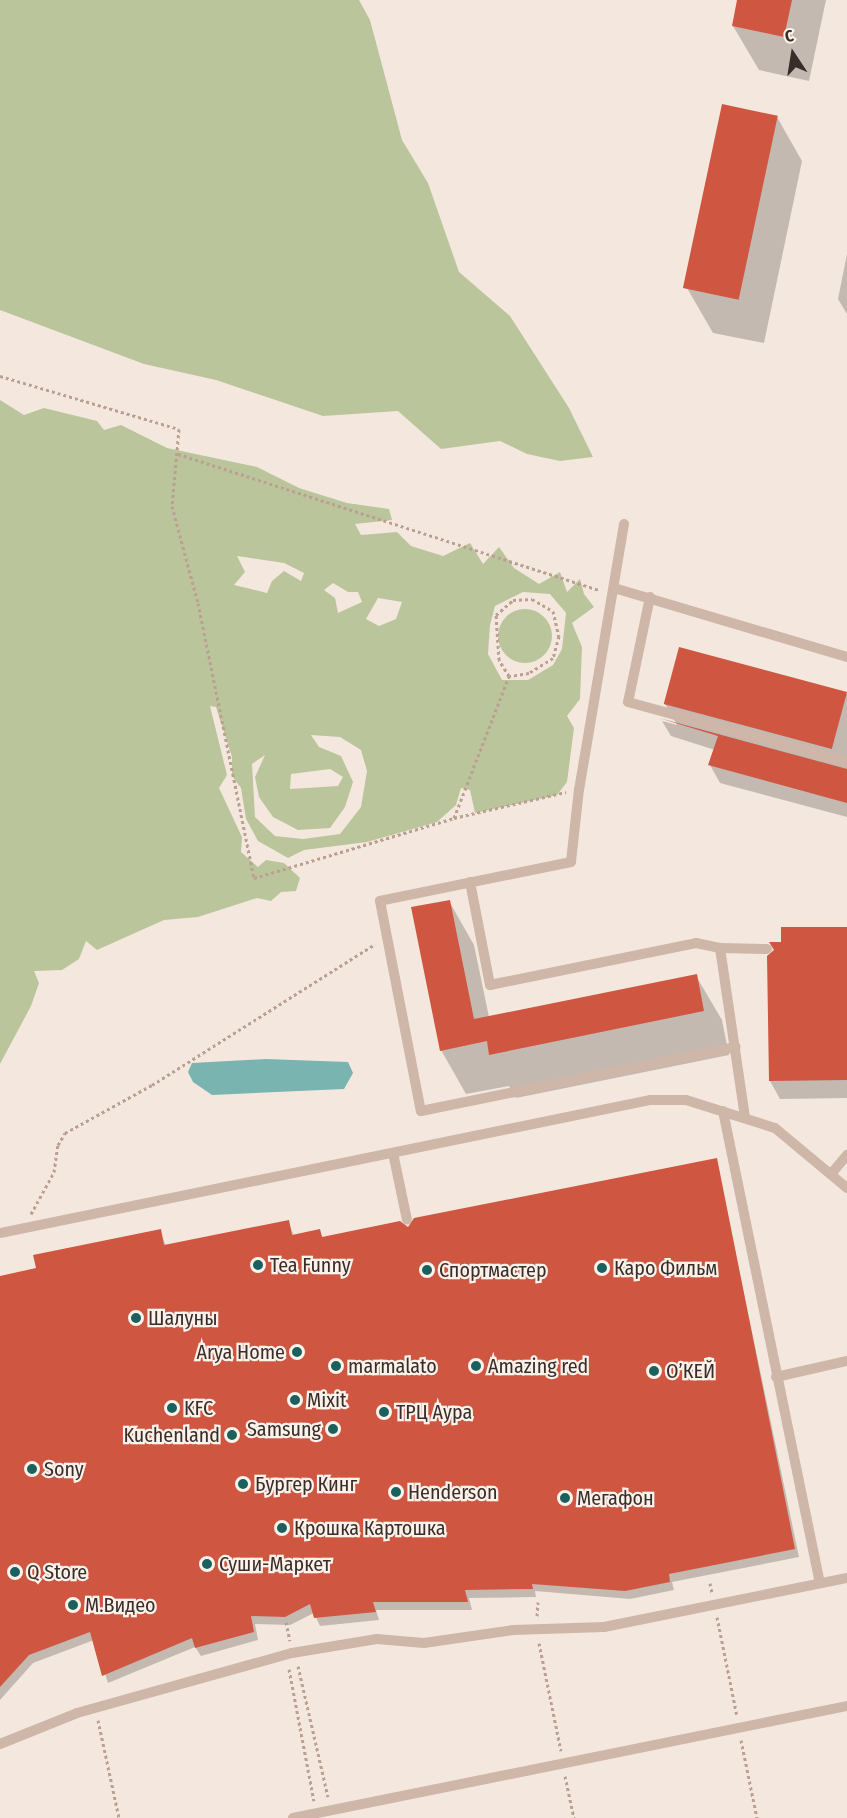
<!DOCTYPE html>
<meta charset="utf-8">
<style>
body{margin:0}
#map{position:relative;width:847px;height:1818px;overflow:hidden;background:#f4e8de;font-family:"Fira Sans Condensed",sans-serif}
div>[style]{position:absolute}
[style*='--x']{left:calc(var(--x)*1px);top:calc(var(--y)*1px);width:calc(var(--w)*1px);rotate:calc(var(--a)*1deg)}
.green>*{inset:0;background:#bbc59c}
.round{border-radius:50%}
.water>*{inset:0;background:#7ab4b1}
.shadow>*{inset:0;background:#0003}
.building>*{inset:0;background:#cf5641;transform-origin:0 0}
.path>*{height:3px;margin-top:-1.5px;transform-origin:0;background:repeating-linear-gradient(90deg,#ba9f92 0 3px,transparent 0 6px)}
.service>*{height:10px;margin:-5px;padding:0 5px;transform-origin:5px;border-radius:5px;background:#ceb6a8}
.dots>*{width:16px;height:16px;translate:-50% -50%;box-sizing:border-box;border:3px solid #fbf2eb;border-radius:50%}
span{translate:-50% -50%;white-space:nowrap;text-align:center;line-height:1.15;-webkit-text-stroke:4.5px #fbf2eb;paint-order:stroke}
.poi-label{font-size:20px;color:#3a2d29}
.left{translate:0 -50%;text-align:left}
.right{translate:-100% -50%;text-align:right}
.north{position:absolute;left:763px;top:24px;width:60px;height:60px;-webkit-text-stroke:4px #fbf2eb;paint-order:stroke;rotate:348deg;font-size:16px;font-weight:700;line-height:24px;text-align:center;color:#3a2d29}
.north::after{content:'';display:block;margin:auto;width:21px;height:27px;background:#3a2d29;clip-path:polygon(50% 0,100% 100%,50% 72%,0 100%)}
</style>
<div id="map">
<div class="green">
<i style="clip-path:polygon(0 0,359px 0,370px 20px,402px 140px,428px 183px,459px 272px,510px 316px,569px 408px,593px 457px,560px 461px,527px 454px,500px 441px,441px 449px,398px 411px,323px 416px,216px 380px,144px 364px,0 310px)"></i>
<i style="clip-path:polygon(evenodd,0 400px,24px 415px,44px 408px,97px 421px,104px 430px,121px 425px,167px 448px,257px 467px,299px 488px,347px 503px,389px 509px,392px 520px,355px 524px,361px 535px,397px 532px,411px 546px,443px 556px,470px 543px,483px 564px,499px 547px,514px 568px,539px 584px,560px 572px,567px 592px,580px 579px,584px 594px,594px 607px,572px 623px,582px 647px,580px 699px,567px 716px,574px 728px,567px 782px,557px 795px,475px 813px,470px 790px,461px 788px,456px 805px,437px 822px,367px 842px,304px 850px,288px 858px,258px 841px,246px 819px,241px 788px,232px 776px,232px 757px,216px 707px,210px 706px,227px 775px,219px 788px,242px 837px,241px 852px,258px 867px,266px 860px,284px 863px,300px 878px,296px 891px,281px 892px,271px 901px,257px 898px,198px 917px,164px 920px,97px 950px,86px 941px,79px 959px,62px 970px,34px 971px,39px 983px,31px 1006px,0 1064px,0 400px,237px 556px,284px 563px,304px 573px,301px 581px,284px 571px,272px 581px,267px 593px,234px 585px,245px 572px,237px 556px,0 400px,333px 583px,348px 592px,358px 592px,362px 602px,338px 613px,335px 598px,324px 590px,333px 583px,0 400px,523px 592px,550px 594px,566px 613px,562px 649px,553px 665px,528px 680px,502px 680px,488px 654px,490px 625px,495px 606px,523px 592px,0 400px,378px 598px,402px 602px,396px 619px,379px 626px,366px 619px,378px 598px,0 400px,311px 735px,340px 737px,361px 750px,367px 771px,361px 807px,340px 834px,303px 839px,275px 836px,255px 817px,252px 764px,265px 755px,255px 777px,259px 797px,273px 817px,298px 830px,330px 828px,345px 807px,353px 782px,341px 756px,319px 747px,311px 735px,0 400px,330px 769px,343px 777px,338px 786px,290px 789px,291px 774px,330px 769px)"></i>
<i class="round" style="left:498px;top:609px;width:54px;height:54px"></i>
</div>
<div class="water">
<i style="clip-path:polygon(266px 1059px,348px 1062px,353px 1073px,344px 1089px,212px 1095px,193px 1082px,188px 1072px,192px 1063px)"></i>
</div>
<div class="shadow">
<i style="clip-path:polygon(738px 0,826px 0,809px 81px,759px 70px,733px 26px)"></i>
<i style="clip-path:polygon(777px 117px,802px 161px,764px 343px,713px 333px,687px 288px)"></i>
<i style="clip-path:polygon(847px 254px,847px 314px,838px 299px)"></i>
<i style="clip-path:polygon(847px 694px,847px 817px,720px 783px,710px 765px,715px 750px,671px 736px,662px 721px,677px 725px,665px 704px)"></i>
<i style="clip-path:polygon(449px 901px,474px 945px,489px 1017px,696px 976px,722px 1020px,729px 1055px,516px 1098px,509px 1086px,466px 1094px,441px 1050px)"></i>
<i style="clip-path:polygon(847px 928px,847px 1098px,780px 1099px,770px 1081px,783px 943px)"></i>
<i style="clip-path:polygon(716px 1159px,799px 1557px,672px 1582px,674px 1590px,630px 1599px,535px 1591px,536px 1597px,469px 1598px,472px 1610px,376px 1610px,379px 1620px,320px 1626px,314px 1613px,290px 1625px,255px 1624px,258px 1640px,201px 1656px,195px 1647px,108px 1683px,94px 1640px,33px 1663px,0 1700px,0 1277px,38px 1269px,160px 1231px,166px 1246px,288px 1221px,294px 1236px,319px 1231px,323px 1238px,408px 1230px)"></i>
</div>
<div class="building">
<i style="clip-path:polygon(737px 0,792px 0,784px 37px,732px 26px)"></i>
<i style="left:722px;top:104px;width:57px;height:188px;rotate:12deg"></i>
<i style="left:679px;top:647px;width:174px;height:59px;rotate:15deg"></i>
<i style="clip-path:polygon(659px 718px,847px 769px,847px 803px,708px 765px,718px 736px)"></i>
<i style="clip-path:polygon(450px 900px,474px 1019px,697px 974px,704px 1011px,489px 1055px,487px 1041px,440px 1051px,411px 907px)"></i>
<i style="clip-path:polygon(781px 927px,847px 927px,847px 1080px,769px 1081px,767px 956px,774px 950px,769px 942px,781px 942px)"></i>
<i style="clip-path:polygon(717px 1158px,795px 1549px,669px 1574px,670px 1582px,625px 1591px,532px 1584px,533px 1589px,465px 1590px,468px 1602px,373px 1602px,376px 1612px,314px 1618px,310px 1604px,285px 1617px,251px 1616px,254px 1632px,195px 1648px,192px 1638px,102px 1676px,90px 1632px,29px 1655px,0 1687px,0 1276px,36px 1268px,33px 1255px,161px 1229px,164px 1245px,289px 1220px,292px 1235px,320px 1229px,322px 1237px,400px 1221px,408px 1227px,414px 1218px)"></i>
</div>
<div class="path">
<i style="--x:0;--y:376;--w:187;--a:16.5"></i>
<i style="--x:179;--y:429;--w:77;--a:95.2"></i>
<i style="--x:172;--y:506;--w:100;--a:75"></i>
<i style="--x:198;--y:603;--w:281;--a:78.5"></i>
<i style="--x:254;--y:878;--w:209;--a:-16.7"></i>
<i style="--x:454;--y:818;--w:115;--a:-13.1"></i>
<i style="--x:178;--y:454;--w:442;--a:17.9"></i>
<i style="--x:454;--y:818;--w:152;--a:-68.8"></i>
<i style="--x:509;--y:676;--w:19;--a:-122"></i>
<i style="--x:499;--y:660;--w:45;--a:-93.8"></i>
<i style="--x:496;--y:615;--w:23;--a:-41"></i>
<i style="--x:513;--y:600;--w:19;--a:-3"></i>
<i style="--x:532;--y:599;--w:24;--a:30"></i>
<i style="--x:553;--y:611;--w:26;--a:77"></i>
<i style="--x:559;--y:636;--w:23;--a:105"></i>
<i style="--x:553;--y:658;--w:28;--a:148"></i>
<i style="--x:529;--y:673;--w:20;--a:171"></i>
<i style="--x:31;--y:1214;--w:48;--a:-61.3"></i>
<i style="--x:54;--y:1172;--w:27;--a:-82"></i>
<i style="--x:58;--y:1145;--w:14;--a:-60"></i>
<i style="--x:65;--y:1133;--w:99;--a:-28.9"></i>
<i style="--x:152;--y:1085;--w:264;--a:-32.3"></i>
<i style="--x:710;--y:1583;--w:10;--a:79"></i>
<i style="--x:537;--y:1616;--w:14;--a:-86"></i>
<i style="--x:717;--y:1617;--w:101;--a:78.6"></i>
<i style="--x:286;--y:1622;--w:19;--a:78"></i>
<i style="--x:539;--y:1643;--w:110;--a:78.5"></i>
<i style="--x:298;--y:1666;--w:134;--a:77.1"></i>
<i style="--x:289;--y:1669;--w:134;--a:79.3"></i>
<i style="--x:98;--y:1720;--w:100;--a:77.9"></i>
<i style="--x:741;--y:1740;--w:80;--a:78.4"></i>
<i style="--x:565;--y:1776;--w:43;--a:77.9"></i>
</div>
<div class="service">
<i style="--x:624;--y:524;--w:269;--a:99.6"></i>
<i style="--x:579;--y:789;--w:73;--a:96.3"></i>
<i style="--x:571;--y:862;--w:195;--a:168.5"></i>
<i style="--x:380;--y:901;--w:214;--a:79"></i>
<i style="--x:421;--y:1111;--w:321;--a:-11.5"></i>
<i style="--x:614;--y:588;--w:243;--a:16.5"></i>
<i style="--x:650;--y:597;--w:107;--a:101.8"></i>
<i style="--x:628;--y:702;--w:227;--a:15.3"></i>
<i style="--x:470;--y:882;--w:105;--a:79"></i>
<i style="--x:490;--y:985;--w:210;--a:-11.5"></i>
<i style="--x:696;--y:943;--w:25;--a:12"></i>
<i style="--x:720;--y:948;--w:171;--a:81.6"></i>
<i style="--x:720;--y:948;--w:47;--a:1.2"></i>
<i style="--x:723;--y:1111;--w:482;--a:78.4"></i>
<i style="--x:393;--y:1153;--w:68;--a:78.2"></i>
<i style="--x:831;--y:1174;--w:25;--a:-50"></i>
<i style="--x:0;--y:1233;--w:663;--a:-11.56"></i>
<i style="--x:650;--y:1100;--w:36;--a:0"></i>
<i style="--x:686;--y:1100;--w:93;--a:17.5"></i>
<i style="--x:775;--y:1128;--w:94;--a:39.8"></i>
<i style="--x:776;--y:1377;--w:73;--a:-12.7"></i>
<i style="--x:0;--y:1744;--w:83;--a:-21.9"></i>
<i style="--x:77;--y:1713;--w:223;--a:-15.6"></i>
<i style="--x:292;--y:1653;--w:86;--a:-9.4"></i>
<i style="--x:377;--y:1639;--w:47;--a:4.9"></i>
<i style="--x:424;--y:1643;--w:90;--a:-8.3"></i>
<i style="--x:513;--y:1630;--w:91;--a:-1.9"></i>
<i style="--x:604;--y:1627;--w:248;--a:-11.4"></i>
<i style="--x:293;--y:1818;--w:565;--a:-11.43"></i>
</div>
<div class="dots">
<i style="left:258px;top:1265px;background:#1b605d"></i>
<i style="left:602px;top:1268px;background:#1b605d"></i>
<i style="left:427px;top:1270px;background:#1b605d"></i>
<i style="left:136px;top:1318px;background:#1b605d"></i>
<i style="left:297px;top:1352px;background:#1b605d"></i>
<i style="left:336px;top:1366px;background:#1b605d"></i>
<i style="left:476px;top:1366px;background:#1b605d"></i>
<i style="left:654px;top:1371px;background:#1b605d"></i>
<i style="left:295px;top:1400px;background:#1b605d"></i>
<i style="left:172px;top:1408px;background:#1b605d"></i>
<i style="left:384px;top:1412px;background:#1b605d"></i>
<i style="left:333px;top:1429px;background:#1b605d"></i>
<i style="left:232px;top:1435px;background:#1b605d"></i>
<i style="left:32px;top:1469px;background:#1b605d"></i>
<i style="left:243px;top:1484px;background:#1b605d"></i>
<i style="left:396px;top:1492px;background:#1b605d"></i>
<i style="left:565px;top:1498px;background:#1b605d"></i>
<i style="left:282px;top:1528px;background:#1b605d"></i>
<i style="left:207px;top:1564px;background:#1b605d"></i>
<i style="left:15px;top:1572px;background:#1b605d"></i>
<i style="left:73px;top:1605px;background:#1b605d"></i>
</div>
<div class="poi-label">
<span class="left" style="left:270px;top:1265px">Tea Funny</span>
<span class="left" style="left:614px;top:1268px">Каро Фильм</span>
<span class="left" style="left:439px;top:1270px">Спортмастер</span>
<span class="left" style="left:148px;top:1318px">Шалуны</span>
<span class="right" style="left:285px;top:1352px">Arya Home</span>
<span class="left" style="left:348px;top:1366px">marmalato</span>
<span class="left" style="left:488px;top:1366px">Amazing red</span>
<span class="left" style="left:666px;top:1371px">О’КЕЙ</span>
<span class="left" style="left:307px;top:1400px">Mixit</span>
<span class="left" style="left:184px;top:1408px">KFC</span>
<span class="left" style="left:396px;top:1412px">ТРЦ Аура</span>
<span class="right" style="left:321px;top:1429px">Samsung</span>
<span class="right" style="left:220px;top:1435px">Kuchenland</span>
<span class="left" style="left:44px;top:1469px">Sony</span>
<span class="left" style="left:255px;top:1484px">Бургер Кинг</span>
<span class="left" style="left:408px;top:1492px">Henderson</span>
<span class="left" style="left:577px;top:1498px">Мегафон</span>
<span class="left" style="left:294px;top:1528px">Крошка Картошка</span>
<span class="left" style="left:219px;top:1564px">Суши-Маркет</span>
<span class="left" style="left:27px;top:1572px">Q Store</span>
<span class="left" style="left:85px;top:1605px">М.Видео</span>
</div>
<div class="north">С</div>
</div>
